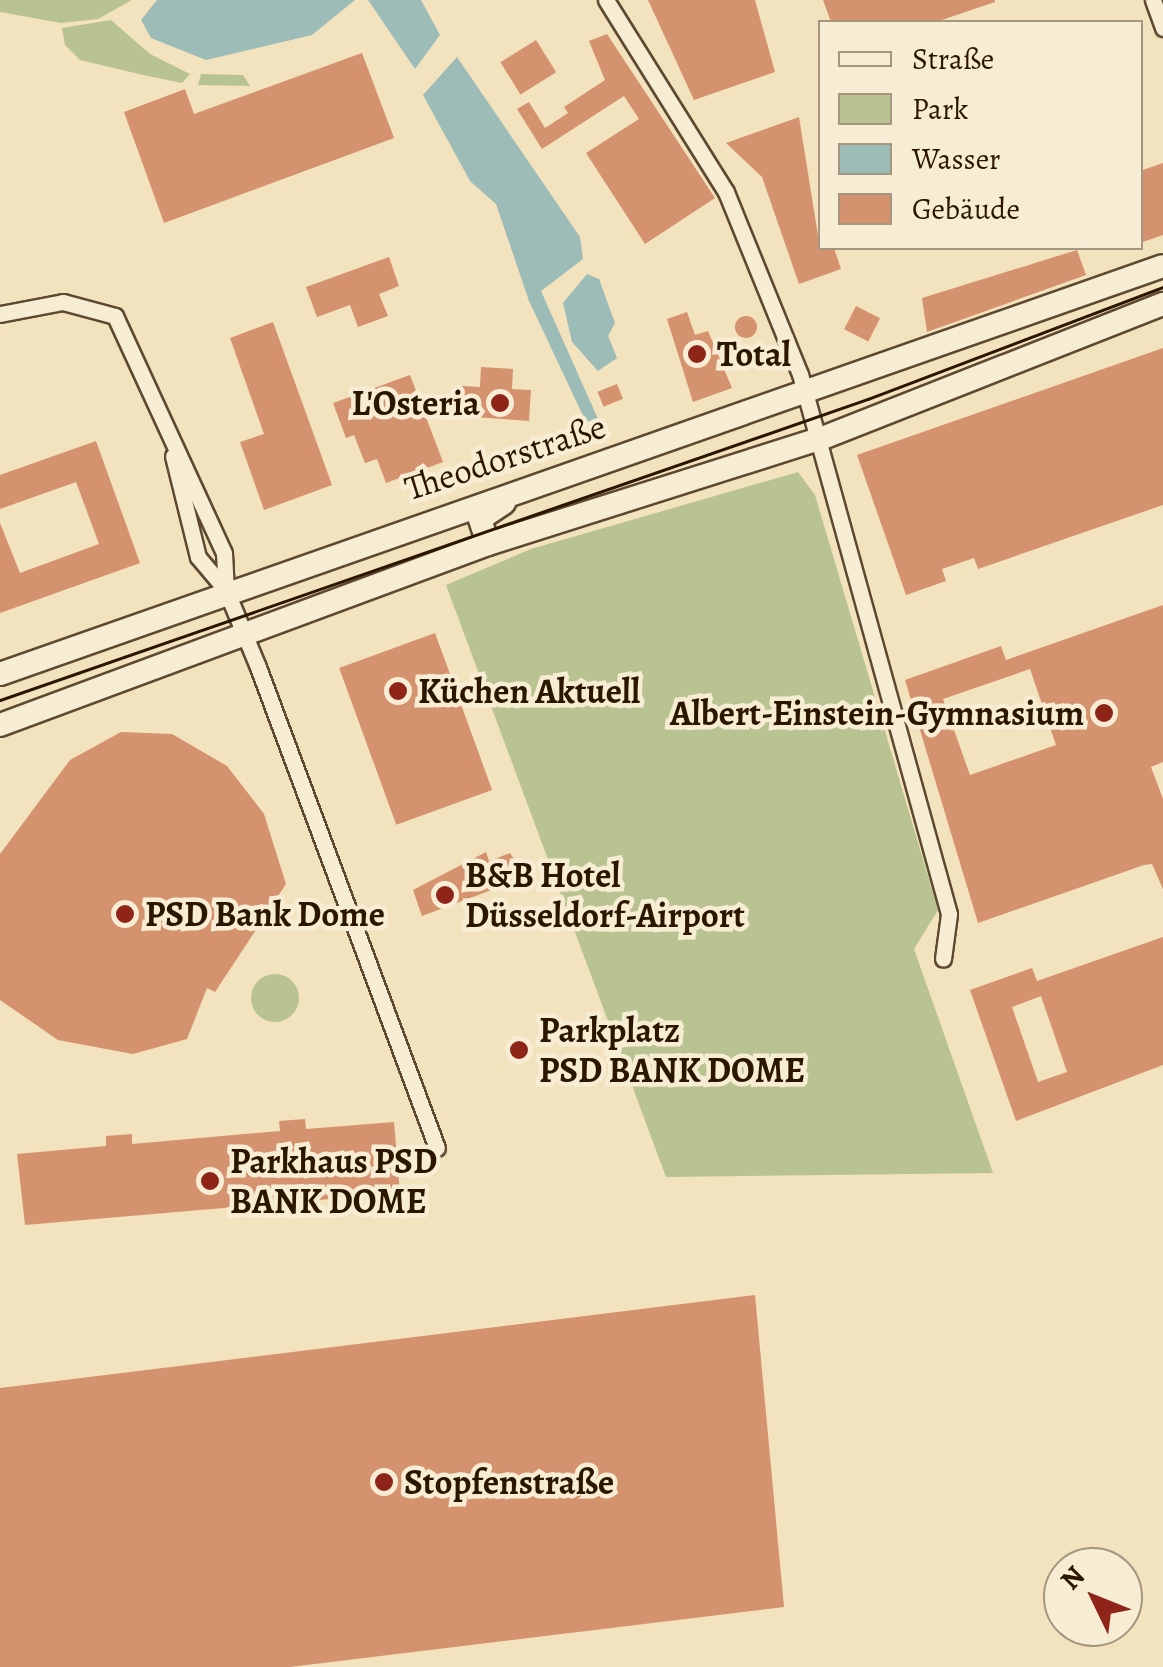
<!DOCTYPE html>
<meta charset="utf-8">
<style>
body{margin:0}
#map{position:relative;width:1163px;height:1667px;overflow:hidden;background:#f2e2bd;font-family:Alegreya,serif}
div>[style]{position:absolute}
[style*='--x']{left:calc(var(--x)*1px);top:calc(var(--y)*1px);width:calc(var(--w)*1px);rotate:calc(var(--a)*1deg)}
.green>*{inset:0;background:#b9c392}
.round{border-radius:50%}
.water>*{inset:0;background:#9dbcb8}
.building>*{inset:0;background:#d5926f;transform-origin:0 0}
.roads{filter:drop-shadow(2px 0 #5d4930) drop-shadow(-2px 0 #5d4930) drop-shadow(0 2px #5d4930) drop-shadow(0 -2px #5d4930)}
.street>*{height:15px;margin:-7.5px;padding:0 7.5px;transform-origin:7.5px;border-radius:7.5px;background:#f7ecd4}
.secondary>*{height:22px;margin:-11px;padding:0 11px;transform-origin:11px;border-radius:11px;background:#f7ecd4}
.tram>*{height:2.5px;margin:-1.25px;padding:0 1.25px;transform-origin:1.25px;border-radius:1.25px;background:#2b1601}
.dots>*{width:28px;height:28px;translate:-50% -50%;box-sizing:border-box;border:5px solid #f7ecd4;border-radius:50%}
span{translate:-50% -50%;white-space:nowrap;text-align:center;line-height:1.15;-webkit-text-stroke:9px #f7ecd4;paint-order:stroke}
.poi-label{font-size:35px;color:#2b1601;font-weight:700}
.left{translate:0 -50%;text-align:left}
.right{translate:-100% -50%;text-align:right}
.street-label{font-size:35px;color:#2b1601}
.legend{position:absolute;left:818px;top:20px;width:325px;height:230px;box-sizing:border-box;background:#f7ecd4;border:2px solid #a59680;margin:0;padding:12px 18px;list-style:none;font-size:30px;color:#2b1601}
.legend li{display:flex;align-items:center;gap:20px;height:50px}
.legend b{width:50px;border:2px solid #a59680}
.north{position:absolute;left:1043px;top:1547px;width:100px;height:100px;box-sizing:border-box;background:#f7ecd4;border:2px solid #a59680;border-radius:50%;rotate:313deg;font-size:28px;font-weight:700;line-height:40px;text-align:center;color:#2b1601}
.north::after{content:'';display:block;margin:auto;width:35px;height:45px;background:#8f2418;clip-path:polygon(50% 0,100% 100%,50% 72%,0 100%)}
</style>
<div id="map">
<div class="green">
<i style="clip-path:polygon(0 0,132px 0,98px 19px,61px 23px,0 12px)"></i>
<i style="clip-path:polygon(111px 20px,150px 54px,190px 74px,182px 83px,143px 75px,80px 60px,65px 45px,62px 28px)"></i>
<i style="clip-path:polygon(201px 74px,243px 75px,250px 86px,198px 85px)"></i>
<i style="clip-path:polygon(798px 472px,815px 495px,938px 910px,914px 949px,993px 1173px,666px 1177px,446px 585px,531px 549px)"></i>
<i class="round" style="left:251px;top:974px;width:48px;height:48px"></i>
</div>
<div class="water">
<i style="clip-path:polygon(157px 0,355px 0,312px 35px,206px 60px,151px 38px,141px 20px)"></i>
<i style="clip-path:polygon(368px 0,421px 0,440px 35px,415px 69px)"></i>
<i style="clip-path:polygon(457px 57px,580px 237px,583px 259px,541px 291px,598px 419px,586px 422px,529px 301px,496px 204px,470px 181px,423px 95px)"></i>
<i style="clip-path:polygon(587px 274px,599px 279px,615px 323px,608px 336px,617px 358px,598px 371px,572px 342px,563px 303px)"></i>
</div>
<div class="building">
<i style="clip-path:polygon(648px 0,755px 0,775px 72px,694px 100px)"></i>
<i style="clip-path:polygon(823px 0,995px 0,995px 2px,936px 22px,831px 22px)"></i>
<i style="clip-path:polygon(607px 34px,715px 198px,645px 244px,586px 153px,639px 119px,624px 96px,542px 149px,517px 109px,529px 102px,545px 128px,568px 113px,564px 107px,605px 80px,589px 41px)"></i>
<i style="left:536px;top:40px;width:38px;height:42px;rotate:58deg"></i>
<i style="clip-path:polygon(362px 53px,394px 138px,164px 223px,124px 112px,185px 89px,194px 114px)"></i>
<i style="clip-path:polygon(799px 117px,820px 248px,834px 248px,841px 269px,799px 284px,762px 177px,726px 143px)"></i>
<i style="clip-path:polygon(1163px 163px,1163px 235px,1140px 243px,1140px 171px)"></i>
<i style="clip-path:polygon(1077px 250px,1086px 275px,927px 332px,922px 298px)"></i>
<i style="clip-path:polygon(389px 257px,399px 286px,379px 294px,388px 316px,358px 327px,350px 305px,317px 317px,306px 287px)"></i>
<i style="left:856px;top:306px;width:27px;height:26px;rotate:27deg"></i>
<i style="clip-path:polygon(687px 312px,695px 335px,708px 331px,732px 388px,693px 402px,667px 319px)"></i>
<i class="round" style="left:735px;top:316px;width:22px;height:22px"></i>
<i style="clip-path:polygon(273px 322px,332px 485px,264px 510px,240px 442px,264px 434px,230px 338px)"></i>
<i style="clip-path:polygon(1163px 348px,1163px 505px,978px 569px,974px 558px,942px 569px,946px 581px,906px 595px,857px 455px)"></i>
<i style="clip-path:polygon(481px 367px,513px 369px,512px 389px,531px 390px,529px 421px,460px 416px,462px 386px,480px 387px)"></i>
<i style="clip-path:polygon(410px 375px,443px 462px,386px 483px,377px 459px,365px 463px,354px 435px,346px 438px,333px 403px)"></i>
<i style="left:617px;top:384px;width:16px;height:21px;rotate:68deg"></i>
<i style="clip-path:polygon(96px 441px,140px 563px,0 613px,0 523px,20px 573px,99px 544px,76px 482px,0 509px,0 475px)"></i>
<i style="clip-path:polygon(evenodd,1163px 605px,1163px 762px,1151px 767px,1163px 799px,1163px 889px,1152px 864px,1144px 865px,978px 923px,905px 680px,1001px 646px,1006px 660px,1163px 605px,1030px 669px,1056px 745px,970px 775px,943px 699px,1030px 669px)"></i>
<i style="left:435px;top:633px;width:167px;height:102px;rotate:70deg"></i>
<i style="clip-path:polygon(121px 732px,172px 734px,227px 766px,264px 814px,286px 884px,215px 992px,207px 988px,187px 1039px,133px 1054px,58px 1040px,0 1000px,0 854px,70px 760px)"></i>
<i style="clip-path:polygon(486px 852px,489px 861px,510px 853px,526px 877px,422px 916px,413px 890px)"></i>
<i style="clip-path:polygon(evenodd,1163px 937px,1163px 1065px,1016px 1121px,970px 990px,1032px 968px,1037px 981px,1163px 937px,1041px 996px,1067px 1072px,1038px 1082px,1012px 1007px,1041px 996px)"></i>
<i style="clip-path:polygon(305px 1119px,306px 1129px,394px 1122px,400px 1193px,25px 1225px,17px 1154px,106px 1146px,106px 1136px,132px 1134px,132px 1144px,280px 1131px,279px 1121px)"></i>
<i style="clip-path:polygon(755px 1295px,784px 1607px,290px 1667px,0 1667px,0 1388px)"></i>
</div>
<div class="roads">
<div class="street">
<i style="--x:606;--y:0;--w:226;--a:58"></i>
<i style="--x:726;--y:192;--w:196;--a:67.9"></i>
<i style="--x:800;--y:374;--w:560;--a:74.57"></i>
<i style="--x:949;--y:914;--w:45;--a:97.6"></i>
<i style="--x:1153;--y:0;--w:30;--a:70"></i>
<i style="--x:0;--y:314;--w:64;--a:-10.8"></i>
<i style="--x:63;--y:302;--w:54;--a:15.1"></i>
<i style="--x:115;--y:316;--w:261;--a:65.3"></i>
<i style="--x:224;--y:553;--w:37;--a:87"></i>
<i style="--x:173;--y:456;--w:104;--a:76.1"></i>
<i style="--x:198;--y:557;--w:43;--a:49.7"></i>
<i style="--x:226;--y:590;--w:83;--a:67.4"></i>
<i style="--x:258;--y:667;--w:513;--a:69.59"></i>
</div>
<div class="secondary">
<i style="--x:488;--y:544;--w:26;--a:-108"></i>
<i style="--x:480;--y:519;--w:29;--a:-34"></i>
<i style="--x:0;--y:674;--w:1232;--a:-19.33"></i>
<i style="--x:0;--y:725;--w:520;--a:-20.35"></i>
<i style="--x:488;--y:544;--w:348;--a:-17.6"></i>
<i style="--x:820;--y:439;--w:369;--a:-21.5"></i>
</div>
</div>
<div class="tram">
<i style="--x:0;--y:700;--w:919;--a:-19.13"></i>
<i style="--x:868;--y:399;--w:316;--a:-20.8"></i>
</div>
<div class="dots">
<i style="left:697px;top:354px;background:#8f2418"></i>
<i style="left:500px;top:403px;background:#8f2418"></i>
<i style="left:398px;top:691px;background:#8f2418"></i>
<i style="left:1104px;top:713px;background:#8f2418"></i>
<i style="left:445px;top:895px;background:#8f2418"></i>
<i style="left:125px;top:914px;background:#8f2418"></i>
<i style="left:519px;top:1050px;background:#8f2418"></i>
<i style="left:210px;top:1181px;background:#8f2418"></i>
<i style="left:384px;top:1482px;background:#8f2418"></i>
</div>
<div class="poi-label">
<span class="left" style="left:717px;top:354px">Total</span>
<span class="right" style="left:480px;top:403px">L'Osteria</span>
<span class="left" style="left:418px;top:691px">Küchen Aktuell</span>
<span class="right" style="left:1084px;top:713px">Albert-Einstein-Gymnasium</span>
<span class="left" style="left:465px;top:895px">B&amp;B Hotel<br>Düsseldorf-Airport</span>
<span class="left" style="left:145px;top:914px">PSD Bank Dome</span>
<span class="left" style="left:539px;top:1050px">Parkplatz<br>PSD BANK DOME</span>
<span class="left" style="left:230px;top:1181px">Parkhaus PSD<br>BANK DOME</span>
<span class="left" style="left:404px;top:1482px">Stopfenstraße</span>
</div>
<div class="street-label">
<span style="left:505px;top:457px;rotate:-18deg">Theodorstraße</span>
</div>
<ul class="legend">
<li><b style="height:12px;background:#f7ecd4"></b>Straße</li>
<li><b style="height:28px;background:#b9c392"></b>Park</li>
<li><b style="height:28px;background:#9dbcb8"></b>Wasser</li>
<li><b style="height:28px;background:#d5926f"></b>Gebäude</li>
</ul>
<div class="north">N</div>
</div>
